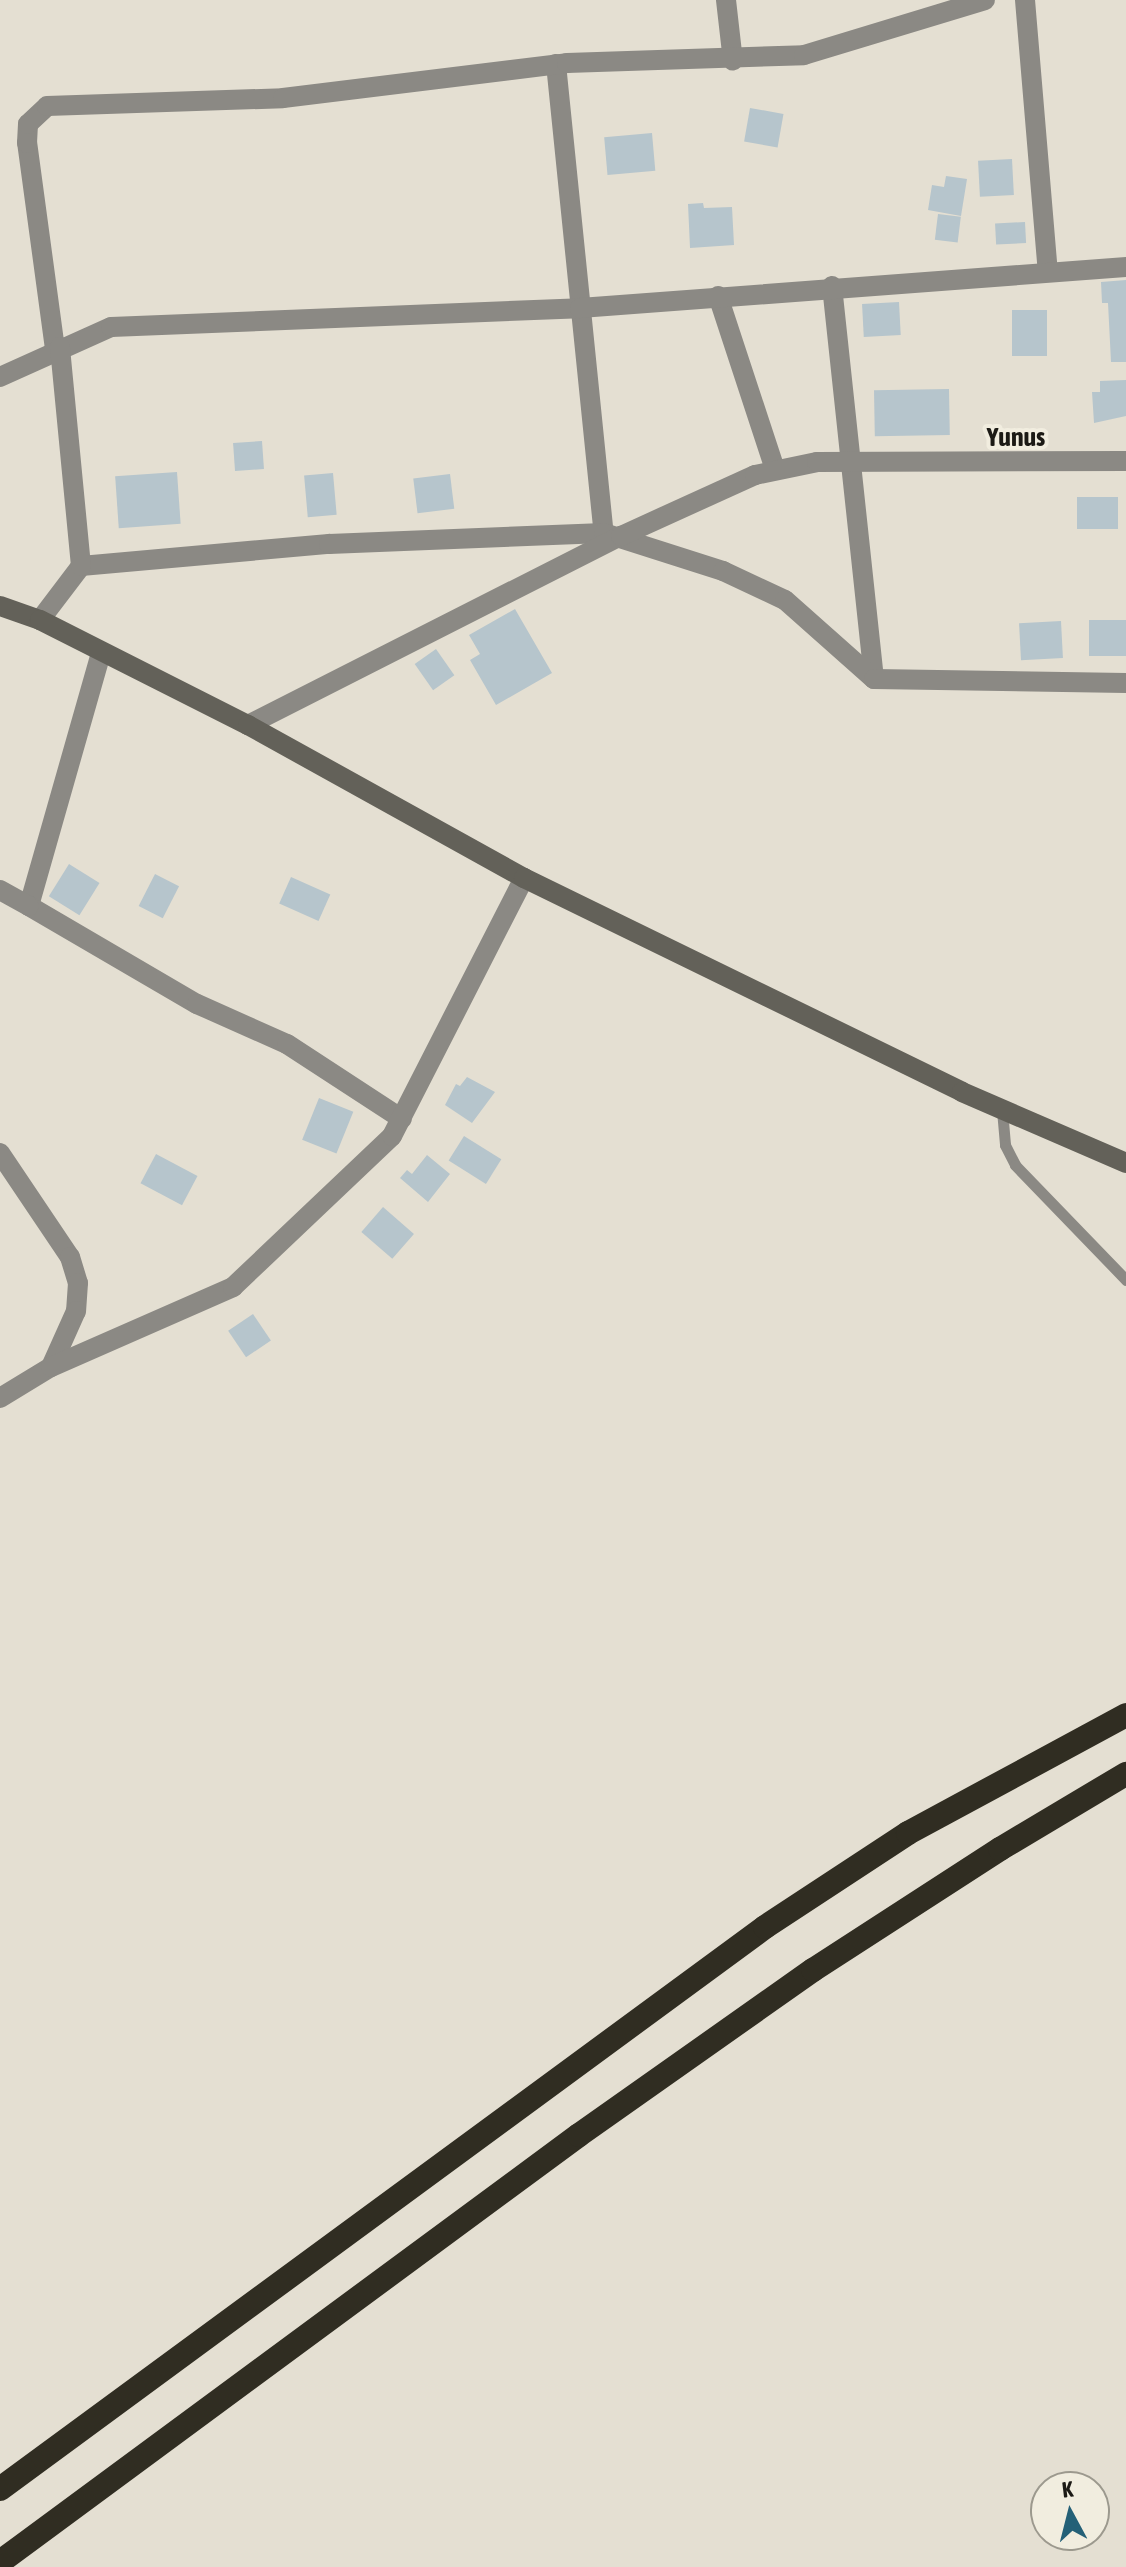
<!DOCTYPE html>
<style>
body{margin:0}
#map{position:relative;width:1126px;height:2567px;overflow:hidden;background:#e4dfd2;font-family:"Asap Condensed",sans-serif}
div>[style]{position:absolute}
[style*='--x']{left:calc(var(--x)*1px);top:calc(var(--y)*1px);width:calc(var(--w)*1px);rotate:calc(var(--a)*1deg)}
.building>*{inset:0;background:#b6c5cc;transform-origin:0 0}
.lane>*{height:11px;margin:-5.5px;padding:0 5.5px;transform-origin:5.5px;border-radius:5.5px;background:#8b8984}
.street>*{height:20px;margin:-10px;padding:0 10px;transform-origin:10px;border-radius:10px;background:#8b8984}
.secondary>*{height:20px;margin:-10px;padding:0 10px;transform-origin:10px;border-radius:10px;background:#636159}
.highway>*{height:24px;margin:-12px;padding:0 12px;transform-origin:12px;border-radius:12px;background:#302d22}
span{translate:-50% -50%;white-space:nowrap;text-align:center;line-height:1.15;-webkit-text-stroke:8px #f1eddf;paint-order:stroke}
.neighbourhood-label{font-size:26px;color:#1c1a15;font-weight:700}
.north{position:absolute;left:1030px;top:2471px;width:80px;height:80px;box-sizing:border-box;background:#f1eddf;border:2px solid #9c998e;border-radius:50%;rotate:353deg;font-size:22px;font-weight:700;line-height:32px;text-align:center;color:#1c1a15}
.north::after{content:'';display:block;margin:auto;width:28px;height:36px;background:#246077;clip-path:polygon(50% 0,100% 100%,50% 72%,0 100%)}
</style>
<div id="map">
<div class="building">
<i style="left:750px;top:108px;width:34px;height:34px;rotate:10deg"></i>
<i style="left:652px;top:133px;width:38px;height:48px;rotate:85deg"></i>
<i style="left:1012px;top:159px;width:36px;height:34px;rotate:87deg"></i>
<i style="clip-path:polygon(946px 176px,967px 179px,961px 216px,928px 210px,932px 185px,944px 187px)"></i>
<i style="clip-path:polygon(703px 203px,704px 208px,732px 207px,734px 245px,690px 248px,688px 204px)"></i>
<i style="left:938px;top:214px;width:23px;height:26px;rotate:7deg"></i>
<i style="left:1025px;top:222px;width:21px;height:30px;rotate:87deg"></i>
<i style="clip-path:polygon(1126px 280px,1126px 362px,1111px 362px,1108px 303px,1102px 303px,1101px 282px)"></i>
<i style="left:899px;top:302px;width:33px;height:37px;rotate:87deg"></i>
<i style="left:1012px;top:310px;width:35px;height:46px"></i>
<i style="clip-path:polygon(1126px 380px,1126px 416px,1094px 423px,1092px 392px,1100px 392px,1100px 381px)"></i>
<i style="left:949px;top:389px;width:46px;height:75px;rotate:89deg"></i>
<i style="left:262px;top:441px;width:28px;height:29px;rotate:86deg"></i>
<i style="left:177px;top:472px;width:52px;height:62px;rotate:86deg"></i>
<i style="left:333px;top:473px;width:42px;height:29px;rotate:85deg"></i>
<i style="left:450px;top:474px;width:35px;height:37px;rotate:83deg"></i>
<i style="left:1118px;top:497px;width:32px;height:41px;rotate:90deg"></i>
<i style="clip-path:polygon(515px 609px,552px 673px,496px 705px,470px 660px,480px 654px,469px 635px)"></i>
<i style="left:1126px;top:620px;width:36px;height:37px;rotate:90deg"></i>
<i style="left:1061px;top:621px;width:37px;height:42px;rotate:87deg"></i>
<i style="left:436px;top:649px;width:32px;height:26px;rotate:55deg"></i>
<i style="left:69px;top:864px;width:36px;height:38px;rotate:32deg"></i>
<i style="left:155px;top:874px;width:27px;height:36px;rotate:27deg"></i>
<i style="left:291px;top:877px;width:43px;height:29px;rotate:24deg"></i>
<i style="clip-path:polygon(467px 1077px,495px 1092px,472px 1123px,445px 1105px,456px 1084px,460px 1086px)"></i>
<i style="left:319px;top:1098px;width:37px;height:45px;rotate:22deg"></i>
<i style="left:464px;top:1136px;width:44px;height:29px;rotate:32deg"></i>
<i style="left:156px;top:1154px;width:47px;height:33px;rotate:28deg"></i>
<i style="clip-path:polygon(427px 1155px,450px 1174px,428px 1202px,400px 1178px,407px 1170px,412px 1174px)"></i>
<i style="left:383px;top:1207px;width:41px;height:33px;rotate:41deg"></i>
<i style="left:253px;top:1314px;width:32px;height:30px;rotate:56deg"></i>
</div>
<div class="lane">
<i style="--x:1002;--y:1110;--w:35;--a:85"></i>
<i style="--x:1005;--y:1145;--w:22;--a:63"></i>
<i style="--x:1015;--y:1165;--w:160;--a:46"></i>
</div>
<div class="street">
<i style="--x:726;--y:0;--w:61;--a:83.5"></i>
<i style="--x:1025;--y:0;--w:273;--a:85.2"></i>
<i style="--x:556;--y:64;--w:471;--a:84.2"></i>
<i style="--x:832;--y:286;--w:395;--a:83.9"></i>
<i style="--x:718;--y:296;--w:182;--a:71.8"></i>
<i style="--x:55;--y:349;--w:208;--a:-97.7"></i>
<i style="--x:27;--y:143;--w:19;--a:-87"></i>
<i style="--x:28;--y:124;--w:26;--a:-43"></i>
<i style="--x:47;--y:106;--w:236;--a:-1.9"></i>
<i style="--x:283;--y:98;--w:286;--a:-7"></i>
<i style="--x:567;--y:63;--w:237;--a:-1.9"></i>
<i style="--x:804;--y:55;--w:189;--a:-16.9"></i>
<i style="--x:0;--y:377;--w:122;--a:-24.2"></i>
<i style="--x:111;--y:327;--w:469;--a:-2.3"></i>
<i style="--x:580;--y:308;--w:548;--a:-4.29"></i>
<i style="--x:81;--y:566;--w:249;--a:-5.1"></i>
<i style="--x:329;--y:544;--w:275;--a:-2.3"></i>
<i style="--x:604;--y:533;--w:125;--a:17.7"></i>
<i style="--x:723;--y:571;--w:68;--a:25.1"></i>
<i style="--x:785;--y:600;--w:119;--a:41.6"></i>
<i style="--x:874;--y:679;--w:252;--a:0.9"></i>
<i style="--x:40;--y:620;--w:68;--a:-52.8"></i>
<i style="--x:81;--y:566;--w:220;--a:-95.5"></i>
<i style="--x:101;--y:653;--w:263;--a:105.9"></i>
<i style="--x:29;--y:906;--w:194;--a:30.3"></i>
<i style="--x:197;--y:1004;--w:98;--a:24"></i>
<i style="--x:287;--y:1044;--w:137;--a:33.1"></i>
<i style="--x:248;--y:725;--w:418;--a:-26.9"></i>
<i style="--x:621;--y:536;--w:147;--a:-24.5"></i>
<i style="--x:755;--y:475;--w:63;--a:-11.8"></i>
<i style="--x:817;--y:462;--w:309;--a:-0.2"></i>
<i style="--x:0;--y:890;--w:33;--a:29"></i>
<i style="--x:0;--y:1153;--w:125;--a:56.1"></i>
<i style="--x:70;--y:1257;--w:27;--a:73"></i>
<i style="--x:78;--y:1283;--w:28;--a:94"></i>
<i style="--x:76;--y:1311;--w:61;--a:114.1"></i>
<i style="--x:0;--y:1398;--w:60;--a:-31.3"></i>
<i style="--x:51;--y:1367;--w:199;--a:-23.7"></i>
<i style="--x:233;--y:1287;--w:219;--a:-43.5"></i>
<i style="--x:392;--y:1136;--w:290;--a:-62.9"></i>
</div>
<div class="secondary">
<i style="--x:0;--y:606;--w:42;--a:19.3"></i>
<i style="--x:40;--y:620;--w:233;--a:26.8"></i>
<i style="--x:248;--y:725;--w:316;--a:29"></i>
<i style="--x:524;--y:878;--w:487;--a:26"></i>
<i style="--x:962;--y:1092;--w:179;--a:23.4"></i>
</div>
<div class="highway">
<i style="--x:0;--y:2489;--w:949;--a:-36.3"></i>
<i style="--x:765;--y:1927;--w:171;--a:-33.3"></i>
<i style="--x:908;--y:1833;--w:248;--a:-28.4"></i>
<i style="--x:0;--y:2562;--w:719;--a:-36.41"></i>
<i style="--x:579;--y:2135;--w:286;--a:-35.2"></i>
<i style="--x:813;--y:1970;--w:223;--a:-32.9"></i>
<i style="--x:1000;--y:1849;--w:147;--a:-30.8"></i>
</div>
<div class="neighbourhood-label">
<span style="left:1016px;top:438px">Yunus</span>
</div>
<div class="north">K</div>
</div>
